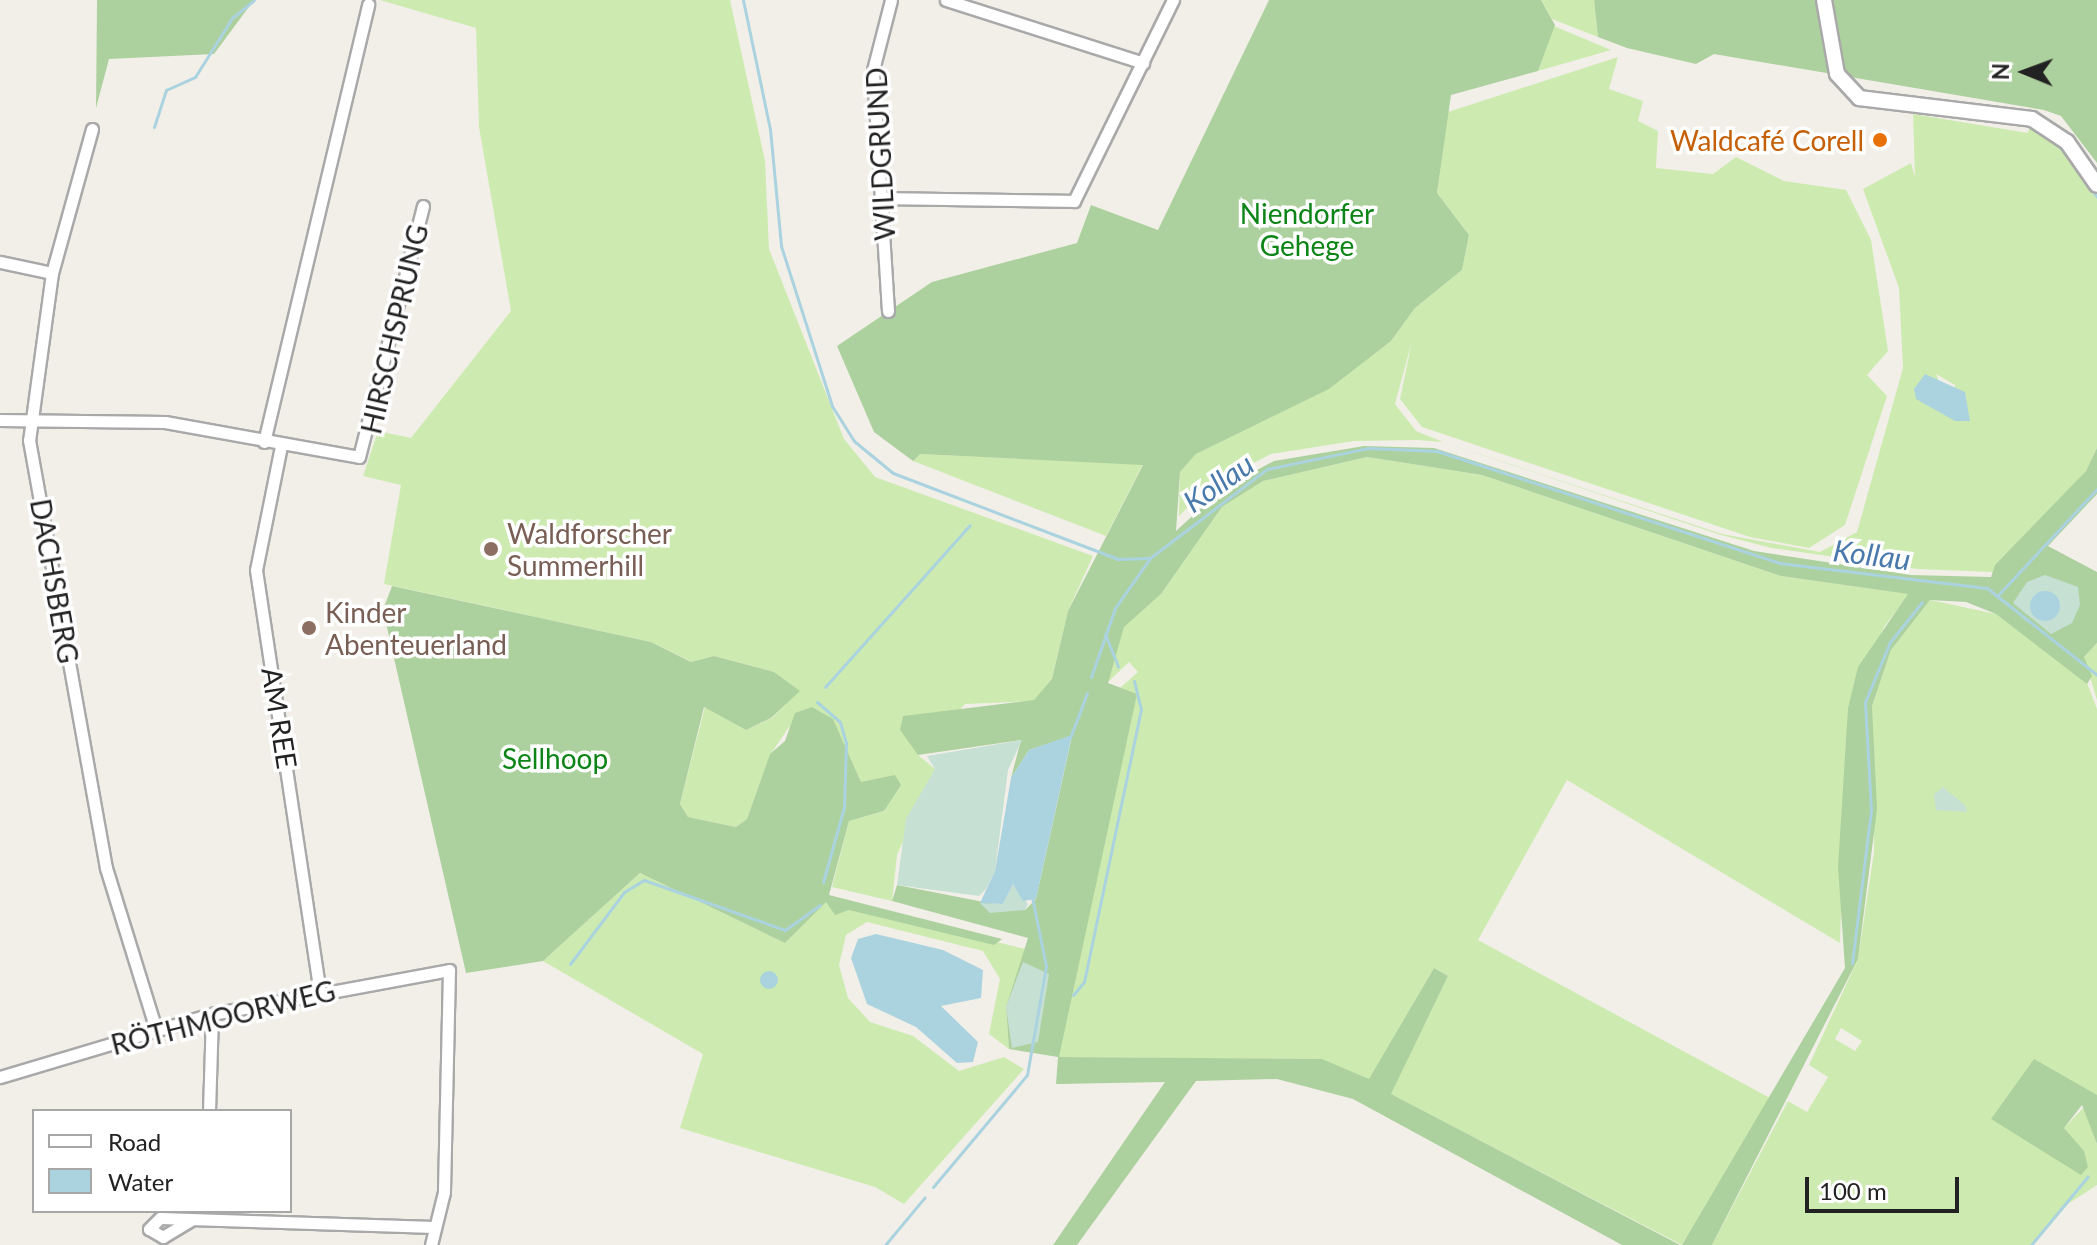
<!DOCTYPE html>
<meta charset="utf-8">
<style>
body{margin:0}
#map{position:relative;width:2097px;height:1245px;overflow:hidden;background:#f2efe9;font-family:Lato,sans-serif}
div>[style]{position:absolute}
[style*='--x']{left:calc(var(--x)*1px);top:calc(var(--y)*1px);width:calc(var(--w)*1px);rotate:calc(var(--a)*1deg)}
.grass>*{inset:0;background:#cdebb0}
.forest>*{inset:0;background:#add19e}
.wetland>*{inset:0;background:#c6e0d4}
.water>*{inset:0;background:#aad3df}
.round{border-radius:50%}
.stream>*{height:3px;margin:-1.5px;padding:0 1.5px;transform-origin:1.5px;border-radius:1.5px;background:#aad3df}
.roads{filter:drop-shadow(2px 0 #a9a9a9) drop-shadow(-2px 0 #a9a9a9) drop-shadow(0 2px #a9a9a9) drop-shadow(0 -2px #a9a9a9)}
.minor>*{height:11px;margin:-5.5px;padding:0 5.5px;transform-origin:5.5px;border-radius:5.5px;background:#fff}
.tertiary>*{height:14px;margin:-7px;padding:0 7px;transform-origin:7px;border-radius:7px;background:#fff}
.dots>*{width:22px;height:22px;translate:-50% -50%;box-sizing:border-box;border:4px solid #fff;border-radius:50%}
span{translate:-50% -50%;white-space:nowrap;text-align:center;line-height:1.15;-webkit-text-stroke:7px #fff;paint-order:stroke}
.food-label{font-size:28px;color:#c56008}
.right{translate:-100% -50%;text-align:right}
.street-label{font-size:28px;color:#222}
.park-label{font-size:28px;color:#0c8416}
.education-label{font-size:28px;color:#785e54}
.left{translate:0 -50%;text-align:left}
.water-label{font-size:30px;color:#4a7aab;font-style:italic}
.legend{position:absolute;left:32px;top:1109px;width:260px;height:104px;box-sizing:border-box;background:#fff;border:2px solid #a7a7a7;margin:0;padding:10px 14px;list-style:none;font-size:24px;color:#222}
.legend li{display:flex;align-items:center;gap:16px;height:40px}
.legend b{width:40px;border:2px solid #a7a7a7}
.north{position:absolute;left:1985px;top:32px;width:80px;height:80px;-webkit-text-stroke:6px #fff;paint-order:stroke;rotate:271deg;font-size:22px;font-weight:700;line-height:32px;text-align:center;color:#222}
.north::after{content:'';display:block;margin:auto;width:28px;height:36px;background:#222;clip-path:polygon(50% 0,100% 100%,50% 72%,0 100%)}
.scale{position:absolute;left:1805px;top:1177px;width:154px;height:36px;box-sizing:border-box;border:4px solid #222;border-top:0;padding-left:10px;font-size:24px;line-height:28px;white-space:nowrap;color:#222;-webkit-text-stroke:6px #fff;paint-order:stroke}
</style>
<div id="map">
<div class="grass">
<i style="clip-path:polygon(380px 0,730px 0,765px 161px,769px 249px,844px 439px,875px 477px,1093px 556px,1068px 611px,1052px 679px,1034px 701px,965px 704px,918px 755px,935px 769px,897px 855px,892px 901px,832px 887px,849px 821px,885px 811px,885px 782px,861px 782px,833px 720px,789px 727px,770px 755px,747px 819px,736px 827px,688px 817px,680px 804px,705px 707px,746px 730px,772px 718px,799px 691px,774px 672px,714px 656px,692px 662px,651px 642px,384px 584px,401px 485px,363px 476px,378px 431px,411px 438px,511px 311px,479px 127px,476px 28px)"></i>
<i style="clip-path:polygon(1541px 0,1594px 0,1598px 37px,1552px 19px)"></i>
<i style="clip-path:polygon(1554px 26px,1611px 50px,1538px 71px)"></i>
<i style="clip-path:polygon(evenodd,1618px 57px,1609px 89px,1643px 101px,1638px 121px,1658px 131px,1656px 168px,1713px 174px,1736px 157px,1784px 181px,1846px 190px,1871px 240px,1888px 351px,1867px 375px,1887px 396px,1845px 525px,1809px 548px,1750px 537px,1422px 427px,1400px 399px,1412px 341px,1395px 404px,1416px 431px,1443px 442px,1722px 534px,1820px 552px,1857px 532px,1903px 368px,1899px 288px,1863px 189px,1911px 163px,1915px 177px,1913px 114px,2028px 133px,2030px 125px,2069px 153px,2097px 193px,2097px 448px,2086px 471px,1993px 572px,1917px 569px,1772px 548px,1721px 535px,1443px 442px,1417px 440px,1354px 441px,1271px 454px,1209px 486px,1179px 516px,1180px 472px,1196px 454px,1329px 388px,1391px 341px,1415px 308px,1462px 270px,1469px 235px,1437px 193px,1448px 112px,1618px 57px,1936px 374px,1955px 385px,1955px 421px,1936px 374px)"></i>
<i style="clip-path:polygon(919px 454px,1143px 464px,1106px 536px,913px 461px)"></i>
<i style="clip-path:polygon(1367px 457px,1482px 475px,1781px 576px,1909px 594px,1884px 627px,1848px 707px,1840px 943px,1567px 780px,1478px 940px,1770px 1098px,1682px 1245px,1390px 1094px,1448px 976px,1434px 968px,1369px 1080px,1321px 1059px,1058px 1057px,1136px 694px,1120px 688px,1138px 672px,1129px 662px,1107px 683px,1124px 626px,1161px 594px,1222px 507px,1263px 481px)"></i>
<i style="clip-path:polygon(evenodd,1930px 600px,1996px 614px,2087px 683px,2097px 709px,2097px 1095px,1991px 1119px,2088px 1167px,2064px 1128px,2084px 1107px,2097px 1144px,2097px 1185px,2068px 1204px,2033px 1245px,1712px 1245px,1788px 1101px,1807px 1112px,1828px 1077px,1809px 1065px,1858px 959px,1874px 852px,1872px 706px,1891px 650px,1930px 600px,1841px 1028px,1862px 1041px,1855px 1051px,1835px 1039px,1841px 1028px)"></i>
<i style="clip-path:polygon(2097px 643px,2097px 700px,2084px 657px)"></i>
<i style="clip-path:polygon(640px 873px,785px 943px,827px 900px,1029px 950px,1006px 1007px,1009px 1049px,989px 1034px,1000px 979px,983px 951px,867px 922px,846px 935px,839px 965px,848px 998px,870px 1022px,913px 1036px,959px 1071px,1004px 1057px,1024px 1069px,904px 1204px,875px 1187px,680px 1128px,703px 1054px,543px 961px)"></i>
</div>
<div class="forest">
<i style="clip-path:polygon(97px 0,254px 0,214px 54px,109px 59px,96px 108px)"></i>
<i style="clip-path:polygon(1269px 0,1541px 0,1555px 25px,1538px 71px,1451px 95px,1437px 193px,1469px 235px,1462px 270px,1415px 308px,1391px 341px,1329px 389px,1196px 454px,1180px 472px,1176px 531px,1222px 489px,1274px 461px,1364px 446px,1434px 448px,1754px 551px,1911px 575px,1991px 577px,1995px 565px,2086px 471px,2097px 448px,2097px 494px,2048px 546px,2097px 572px,2097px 643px,2084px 657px,2092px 676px,2087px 684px,1996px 614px,1966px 602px,1930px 600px,1891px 650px,1872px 706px,1877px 809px,1858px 959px,1712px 1245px,1682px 1245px,1845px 968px,1838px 867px,1848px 708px,1858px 667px,1908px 594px,1781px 576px,1482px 475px,1367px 457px,1263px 481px,1222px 507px,1161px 594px,1124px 627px,1108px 683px,1137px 694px,1059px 1057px,1322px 1059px,1369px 1079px,1434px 968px,1448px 976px,1391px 1094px,1680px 1245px,1622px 1245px,1353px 1099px,1277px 1079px,1196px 1081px,1077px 1245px,1053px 1245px,1165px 1082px,1056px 1084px,1058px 1057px,1009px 1049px,1006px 1007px,1028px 938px,892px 901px,897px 885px,1025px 910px,1036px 899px,1072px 736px,1029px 750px,1011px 778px,1021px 740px,918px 755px,900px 730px,903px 716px,1034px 700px,1052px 679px,1068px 611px,1143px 465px,920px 454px,913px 461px,874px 432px,837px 346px,932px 282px,1077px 243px,1091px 205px,1158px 230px)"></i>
<i style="clip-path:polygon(1594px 0,2097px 0,2097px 163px,2061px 116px,2044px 110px,1714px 54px,1696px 64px,1627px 48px,1598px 37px)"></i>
<i style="clip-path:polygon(392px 586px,651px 642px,691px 662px,714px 656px,774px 672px,800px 691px,771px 718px,746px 730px,704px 707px,680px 804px,688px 817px,736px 827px,747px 819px,770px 754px,785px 741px,795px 713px,812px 707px,833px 719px,861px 782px,895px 775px,901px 785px,884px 811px,849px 821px,829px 895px,1002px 939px,994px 945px,849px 910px,835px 915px,826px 902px,785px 943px,640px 873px,543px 961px,466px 973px,383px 610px)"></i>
<i style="clip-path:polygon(2034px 1059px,2097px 1095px,2097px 1144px,2082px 1105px,2064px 1128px,2084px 1151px,2088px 1167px,2081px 1175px,1991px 1119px)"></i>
</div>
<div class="wetland">
<i style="clip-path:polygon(2045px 575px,2078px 587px,2080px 605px,2072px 623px,2051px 634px,2013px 603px,2027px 582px)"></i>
<i style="clip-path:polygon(1022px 740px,1008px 770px,995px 871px,986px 889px,979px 896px,897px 885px,906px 819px,935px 769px,927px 756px)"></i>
<i style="clip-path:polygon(1943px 787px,1966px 806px,1967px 812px,1936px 810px,1934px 795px)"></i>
<i style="clip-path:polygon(1013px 884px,1028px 904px,1025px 910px,990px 913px,980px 903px,1003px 904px)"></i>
<i style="clip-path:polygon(1023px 962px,1049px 974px,1038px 1042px,1012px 1048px,1006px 1007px)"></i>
</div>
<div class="water">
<i style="clip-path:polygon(1925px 374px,1965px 392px,1970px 421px,1955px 421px,1916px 399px,1914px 389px)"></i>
<i class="round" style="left:2030px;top:591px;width:30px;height:30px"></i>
<i style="clip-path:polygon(1072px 735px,1036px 899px,1023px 901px,1013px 884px,1003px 904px,980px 903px,995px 871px,1011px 778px,1029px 750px)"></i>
<i style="clip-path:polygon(876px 934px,943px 950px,983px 970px,981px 998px,941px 1006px,978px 1042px,973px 1062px,957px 1063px,916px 1027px,867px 1004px,851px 958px,858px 939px)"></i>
<i class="round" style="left:760px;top:971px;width:18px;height:18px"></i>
</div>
<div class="stream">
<i style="--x:743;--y:0;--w:132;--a:78.2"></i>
<i style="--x:770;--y:129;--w:118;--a:84.6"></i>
<i style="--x:781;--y:246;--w:168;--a:72.3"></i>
<i style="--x:832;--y:406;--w:41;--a:57.8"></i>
<i style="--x:854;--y:441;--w:50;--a:39.4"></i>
<i style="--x:893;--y:473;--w:241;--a:20.9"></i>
<i style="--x:1118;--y:559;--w:32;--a:-2"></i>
<i style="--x:1150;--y:558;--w:147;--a:-37.3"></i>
<i style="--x:1267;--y:469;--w:103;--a:-11.7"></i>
<i style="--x:1368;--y:448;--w:69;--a:2.5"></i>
<i style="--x:1437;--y:451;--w:360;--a:18.1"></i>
<i style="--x:1779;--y:563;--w:209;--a:6.9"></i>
<i style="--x:1987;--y:588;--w:140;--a:38.3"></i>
<i style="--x:154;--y:127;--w:39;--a:-72"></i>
<i style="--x:166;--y:90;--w:32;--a:-24"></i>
<i style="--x:195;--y:77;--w:70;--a:-57.9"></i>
<i style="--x:232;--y:18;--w:28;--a:-39"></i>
<i style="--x:2060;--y:146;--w:63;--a:54"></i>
<i style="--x:1999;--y:594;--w:144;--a:-47"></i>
<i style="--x:1105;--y:634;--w:35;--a:68"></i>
<i style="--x:1091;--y:677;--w:73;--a:-70.8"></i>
<i style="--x:1115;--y:608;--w:61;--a:-55"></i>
<i style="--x:825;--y:687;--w:217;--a:-48.2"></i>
<i style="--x:817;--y:702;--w:30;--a:41"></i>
<i style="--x:840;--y:722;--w:22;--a:74"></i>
<i style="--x:846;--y:743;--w:64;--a:91.8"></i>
<i style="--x:844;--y:807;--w:78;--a:105.6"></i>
<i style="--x:1070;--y:738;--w:48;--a:-69.3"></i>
<i style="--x:1852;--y:963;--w:154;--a:-82.9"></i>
<i style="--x:1871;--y:810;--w:108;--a:-93.2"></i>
<i style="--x:1865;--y:702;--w:65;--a:-67.4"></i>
<i style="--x:1890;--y:642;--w:51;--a:-51.3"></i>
<i style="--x:570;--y:964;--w:90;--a:-53.1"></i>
<i style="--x:624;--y:892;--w:23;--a:-31"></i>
<i style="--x:644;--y:880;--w:150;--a:19.5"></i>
<i style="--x:785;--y:930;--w:43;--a:-35.5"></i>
<i style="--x:1073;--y:995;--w:17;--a:-50"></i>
<i style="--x:1084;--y:982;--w:279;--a:-78.2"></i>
<i style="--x:1141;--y:709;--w:29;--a:-104"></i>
<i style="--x:933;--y:1187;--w:146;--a:-50"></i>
<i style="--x:1027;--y:1075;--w:111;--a:-80.1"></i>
<i style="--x:1046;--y:966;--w:70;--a:-101.5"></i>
<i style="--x:885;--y:1245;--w:62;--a:-50.2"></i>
<i style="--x:2031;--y:1245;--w:89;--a:-50.4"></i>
</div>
<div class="roads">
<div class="minor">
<i style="--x:946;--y:0;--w:207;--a:17.7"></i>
<i style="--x:92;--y:129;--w:149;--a:105.5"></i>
<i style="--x:52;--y:273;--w:169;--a:97.8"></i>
<i style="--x:29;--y:440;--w:435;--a:79.8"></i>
<i style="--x:106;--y:868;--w:170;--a:72.8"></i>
<i style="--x:883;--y:198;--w:191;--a:0.9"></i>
<i style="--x:1074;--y:201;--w:224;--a:-63.8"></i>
<i style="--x:0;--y:262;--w:53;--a:11.9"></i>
<i style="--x:888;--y:311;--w:241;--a:-93.6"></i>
<i style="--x:873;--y:70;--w:72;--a:-75.6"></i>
<i style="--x:0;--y:420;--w:165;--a:0.7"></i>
<i style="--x:165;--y:422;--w:197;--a:10.2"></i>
<i style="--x:359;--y:457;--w:259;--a:-75.7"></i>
<i style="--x:264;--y:442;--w:450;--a:-76.6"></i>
<i style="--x:281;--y:446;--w:126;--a:101.4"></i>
<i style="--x:256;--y:570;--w:426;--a:81.4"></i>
<i style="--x:0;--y:1077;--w:221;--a:-16.6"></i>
<i style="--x:212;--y:1014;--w:241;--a:-10.5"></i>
<i style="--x:449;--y:970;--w:222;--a:91.3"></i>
<i style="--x:444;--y:1192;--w:55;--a:103.8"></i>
<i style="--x:209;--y:1111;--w:97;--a:-88.2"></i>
<i style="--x:191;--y:1220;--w:33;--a:149"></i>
<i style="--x:163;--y:1237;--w:16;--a:-150"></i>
<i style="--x:149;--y:1229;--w:16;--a:-45"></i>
<i style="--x:160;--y:1218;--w:274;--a:1.9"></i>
</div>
<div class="tertiary">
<i style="--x:1824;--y:0;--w:75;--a:80"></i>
<i style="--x:1837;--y:74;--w:33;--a:47"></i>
<i style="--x:1859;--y:98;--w:174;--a:6.9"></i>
<i style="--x:2032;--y:119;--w:42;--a:33.3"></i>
<i style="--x:2067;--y:142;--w:52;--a:55.1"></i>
</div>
</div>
<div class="dots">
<i style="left:1880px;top:140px;background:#e8710a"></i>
<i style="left:491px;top:549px;background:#8d6e63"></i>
<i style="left:309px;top:628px;background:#8d6e63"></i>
</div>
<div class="food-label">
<span class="right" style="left:1864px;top:140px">Waldcafé Corell</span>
</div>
<div class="street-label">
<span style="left:880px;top:154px;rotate:-93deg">WILDGRUND</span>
<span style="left:394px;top:329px;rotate:-77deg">HIRSCHSPRUNG</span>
<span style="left:55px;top:581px;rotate:80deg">DACHSBERG</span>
<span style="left:280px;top:718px;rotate:81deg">AM REE</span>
<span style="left:223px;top:1017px;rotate:-14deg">RÖTHMOORWEG</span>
</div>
<div class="park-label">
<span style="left:1307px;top:229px">Niendorfer<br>Gehege</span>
<span style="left:555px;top:758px">Sellhoop</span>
</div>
<div class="education-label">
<span class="left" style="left:507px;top:549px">Waldforscher<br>Summerhill</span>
<span class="left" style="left:325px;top:628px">Kinder<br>Abenteuerland</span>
</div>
<div class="water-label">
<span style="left:1218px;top:482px;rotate:-35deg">Kollau</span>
<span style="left:1872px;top:554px;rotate:7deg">Kollau</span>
</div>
<ul class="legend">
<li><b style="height:10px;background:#fff"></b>Road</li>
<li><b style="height:22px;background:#aad3df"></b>Water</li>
</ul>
<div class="north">N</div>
<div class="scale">100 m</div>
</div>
